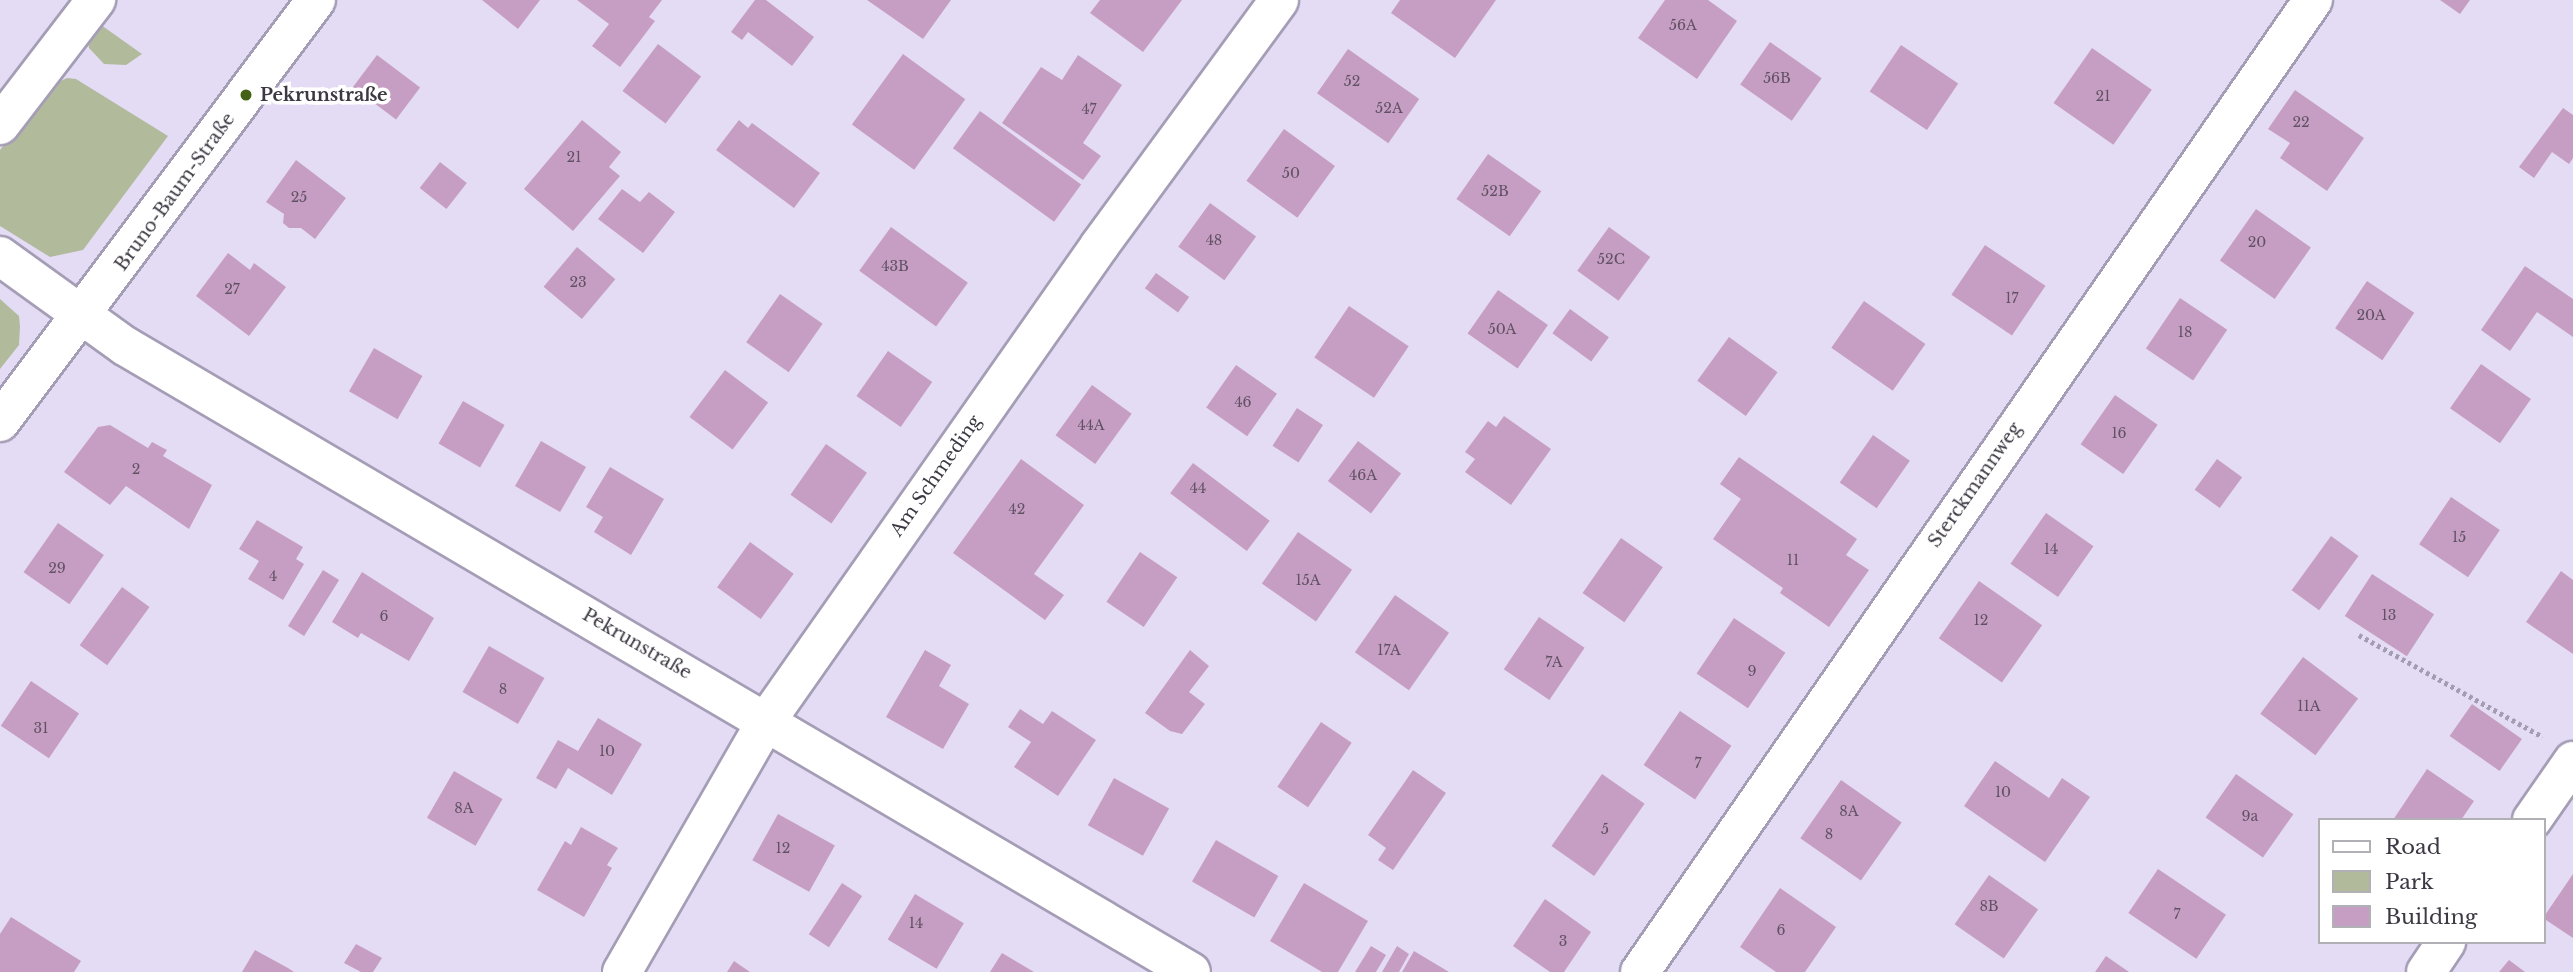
<!DOCTYPE html>
<meta charset="utf-8">
<style>
body{margin:0}
#map{position:relative;width:2573px;height:972px;overflow:hidden;background:#e4dcf5;font-family:"Libre Baskerville",serif}
div>[style]{position:absolute}
[style*='--x']{left:calc(var(--x)*1px);top:calc(var(--y)*1px);width:calc(var(--w)*1px);rotate:calc(var(--a)*1deg)}
.green>*{inset:0;background:#b1bb9c}
.building>*{inset:0;background:#c79ec3;transform-origin:0 0}
.path>*{height:4.5px;margin-top:-2.25px;transform-origin:0;background:repeating-linear-gradient(90deg,#a49db1 0 3.5px,transparent 0 7px)}
.roads{filter:drop-shadow(2px 0 #a59db5) drop-shadow(-2px 0 #a59db5) drop-shadow(0 2px #a59db5) drop-shadow(0 -2px #a59db5)}
.minor>*{height:38px;margin:-19px;padding:0 19px;transform-origin:19px;border-radius:19px;background:#fff}
.tertiary>*{height:38px;margin:-19px;padding:0 19px;transform-origin:19px;border-radius:19px;background:#fff}
.dots>*{width:19px;height:19px;translate:-50% -50%;box-sizing:border-box;border:4px solid #fff;border-radius:50%}
span{translate:-50% -50%;white-space:nowrap;text-align:center;line-height:1.15;-webkit-text-stroke:7px #fff;paint-order:stroke}
.number-label{font-size:14px;color:#605264}
.number-label span{-webkit-text-stroke-width:0}
.poi-label{font-size:18px;color:#3d3944;font-weight:700}
.left{translate:0 -50%;text-align:left}
.street-label{font-size:18px;color:#3d3944}
.legend{position:absolute;left:2318px;top:818px;width:228px;height:126px;box-sizing:border-box;background:#fff;border:2px solid #b1b0b4;margin:0;padding:9px 12px;list-style:none;font-size:21px;color:#3d3944}
.legend li{display:flex;align-items:center;gap:14px;height:35px}
.legend b{width:35px;border:2px solid #b1b0b4}
</style>
<div id="map">
<div class="green">
<i style="clip-path:polygon(94px 20px,142px 54px,126px 65px,104px 64px,89px 48px,87px 36px)"></i>
<i style="clip-path:polygon(67px 78px,76px 79px,168px 136px,83px 250px,50px 257px,0 226px,0 150px,46px 88px)"></i>
<i style="clip-path:polygon(0 299px,19px 316px,20px 327px,19px 345px,0 369px)"></i>
</div>
<div class="building">
<i style="clip-path:polygon(482px 0,540px 0,518px 29px)"></i>
<i style="clip-path:polygon(577px 0,662px 0,649px 17px,655px 21px,620px 67px,592px 46px,609px 24px)"></i>
<i style="clip-path:polygon(755px 0,766px 0,814px 37px,792px 66px,748px 32px,742px 40px,731px 32px)"></i>
<i style="clip-path:polygon(867px 0,951px 0,923px 39px)"></i>
<i style="clip-path:polygon(1100px 0,1182px 0,1143px 52px,1090px 13px)"></i>
<i style="clip-path:polygon(1400px 0,1496px 0,1455px 58px,1391px 13px)"></i>
<i style="clip-path:polygon(1665px 0,1708px 0,1737px 21px,1697px 79px,1638px 38px)"></i>
<i style="clip-path:polygon(2440px 0,2470px 0,2460px 14px)"></i>
<i style="left:1770px;top:42px;width:63px;height:52px;rotate:35deg"></i>
<i style="left:658px;top:44px;width:54px;height:59px;rotate:37deg"></i>
<i style="left:1901px;top:45px;width:69px;height:56px;rotate:34deg"></i>
<i style="left:2092px;top:48px;width:73px;height:67px;rotate:35deg"></i>
<i style="left:1348px;top:49px;width:87px;height:54px;rotate:35deg"></i>
<i style="left:903px;top:54px;width:77px;height:87px;rotate:36deg"></i>
<i style="left:377px;top:55px;width:54px;height:40px;rotate:37deg"></i>
<i style="clip-path:polygon(1078px 55px,1122px 85px,1083px 143px,1101px 156px,1083px 180px,1002px 123px,1041px 67px,1062px 80px)"></i>
<i style="clip-path:polygon(2295px 90px,2364px 138px,2327px 191px,2280px 158px,2290px 143px,2268px 129px)"></i>
<i style="clip-path:polygon(2563px 108px,2573px 115px,2573px 158px,2569px 164px,2552px 152px,2534px 178px,2519px 167px)"></i>
<i style="left:980px;top:111px;width:125px;height:46px;rotate:36deg"></i>
<i style="clip-path:polygon(582px 120px,621px 152px,609px 167px,620px 176px,573px 231px,524px 189px)"></i>
<i style="clip-path:polygon(739px 120px,748px 128px,752px 123px,820px 173px,794px 208px,716px 150px)"></i>
<i style="left:1284px;top:129px;width:63px;height:64px;rotate:36deg"></i>
<i style="left:1488px;top:154px;width:65px;height:55px;rotate:35deg"></i>
<i style="clip-path:polygon(296px 160px,346px 198px,315px 239px,301px 228px,289px 228px,283px 223px,284px 214px,266px 202px)"></i>
<i style="left:440px;top:162px;width:34px;height:33px;rotate:38deg"></i>
<i style="clip-path:polygon(622px 189px,640px 202px,649px 192px,675px 212px,643px 253px,598px 219px)"></i>
<i style="left:1210px;top:203px;width:57px;height:54px;rotate:36deg"></i>
<i style="left:2256px;top:209px;width:67px;height:63px;rotate:35deg"></i>
<i style="left:891px;top:227px;width:95px;height:54px;rotate:36deg"></i>
<i style="left:1609px;top:227px;width:51px;height:54px;rotate:36deg"></i>
<i style="left:1985px;top:245px;width:73px;height:60px;rotate:34deg"></i>
<i style="left:577px;top:247px;width:50px;height:52px;rotate:40deg"></i>
<i style="clip-path:polygon(228px 253px,250px 270px,254px 263px,286px 287px,249px 336px,196px 296px)"></i>
<i style="clip-path:polygon(2525px 266px,2573px 299px,2573px 337px,2537px 312px,2510px 351px,2481px 330px)"></i>
<i style="left:1156px;top:273px;width:41px;height:19px;rotate:36deg"></i>
<i style="left:2367px;top:281px;width:57px;height:57px;rotate:34deg"></i>
<i style="left:1498px;top:290px;width:61px;height:53px;rotate:35deg"></i>
<i style="left:780px;top:294px;width:52px;height:59px;rotate:35deg"></i>
<i style="left:2180px;top:298px;width:57px;height:61px;rotate:34deg"></i>
<i style="left:1864px;top:301px;width:75px;height:57px;rotate:35deg"></i>
<i style="left:1349px;top:306px;width:72px;height:62px;rotate:34deg"></i>
<i style="left:1570px;top:309px;width:48px;height:30px;rotate:36deg"></i>
<i style="left:1729px;top:337px;width:60px;height:54px;rotate:36deg"></i>
<i style="left:374px;top:348px;width:56px;height:50px;rotate:30deg"></i>
<i style="left:888px;top:351px;width:54px;height:55px;rotate:35deg"></i>
<i style="left:2481px;top:364px;width:61px;height:54px;rotate:35deg"></i>
<i style="left:1236px;top:365px;width:50px;height:52px;rotate:35deg"></i>
<i style="left:725px;top:370px;width:54px;height:59px;rotate:37deg"></i>
<i style="left:1092px;top:385px;width:49px;height:62px;rotate:36deg"></i>
<i style="left:2115px;top:395px;width:52px;height:60px;rotate:35deg"></i>
<i style="left:463px;top:401px;width:48px;height:49px;rotate:30deg"></i>
<i style="left:1297px;top:408px;width:31px;height:45px;rotate:33deg"></i>
<i style="clip-path:polygon(1504px 416px,1551px 449px,1511px 505px,1465px 472px,1475px 459px,1465px 452px,1488px 421px,1496px 427px)"></i>
<i style="clip-path:polygon(110px 425px,148px 448px,152px 442px,167px 450px,163px 456px,212px 485px,189px 529px,126px 486px,110px 505px,64px 472px,98px 427px)"></i>
<i style="left:1873px;top:435px;width:45px;height:58px;rotate:35deg"></i>
<i style="left:541px;top:441px;width:52px;height:52px;rotate:30deg"></i>
<i style="left:1358px;top:441px;width:54px;height:50px;rotate:37deg"></i>
<i style="left:826px;top:444px;width:50px;height:62px;rotate:35deg"></i>
<i style="clip-path:polygon(1739px 457px,1857px 539px,1846px 555px,1869px 570px,1829px 627px,1780px 593px,1783px 588px,1713px 539px,1741px 499px,1720px 484px)"></i>
<i style="clip-path:polygon(1021px 459px,1084px 505px,1034px 574px,1064px 595px,1045px 620px,953px 553px)"></i>
<i style="left:2217px;top:459px;width:31px;height:38px;rotate:36deg"></i>
<i style="left:1193px;top:463px;width:96px;height:38px;rotate:37deg"></i>
<i style="clip-path:polygon(610px 467px,664px 499px,631px 555px,594px 532px,603px 517px,586px 507px)"></i>
<i style="left:2451px;top:497px;width:59px;height:57px;rotate:34deg"></i>
<i style="left:2046px;top:513px;width:58px;height:62px;rotate:35deg"></i>
<i style="clip-path:polygon(257px 520px,303px 547px,296px 559px,304px 564px,283px 600px,248px 579px,259px 561px,239px 549px)"></i>
<i style="left:58px;top:523px;width:56px;height:60px;rotate:35deg"></i>
<i style="left:1298px;top:532px;width:66px;height:63px;rotate:35deg"></i>
<i style="left:2331px;top:536px;width:34px;height:67px;rotate:36deg"></i>
<i style="left:1621px;top:538px;width:51px;height:67px;rotate:35deg"></i>
<i style="left:750px;top:542px;width:54px;height:56px;rotate:36deg"></i>
<i style="left:1140px;top:552px;width:45px;height:60px;rotate:34deg"></i>
<i style="left:323px;top:570px;width:19px;height:66px;rotate:32deg"></i>
<i style="clip-path:polygon(2561px 571px,2573px 580px,2573px 654px,2526px 622px)"></i>
<i style="clip-path:polygon(362px 572px,434px 618px,409px 661px,361px 633px,358px 638px,332px 622px)"></i>
<i style="left:2372px;top:574px;width:74px;height:50px;rotate:33deg"></i>
<i style="left:1979px;top:581px;width:77px;height:70px;rotate:35deg"></i>
<i style="left:122px;top:587px;width:34px;height:72px;rotate:36deg"></i>
<i style="left:1395px;top:595px;width:66px;height:70px;rotate:35deg"></i>
<i style="left:1539px;top:617px;width:55px;height:63px;rotate:34deg"></i>
<i style="left:1734px;top:618px;width:62px;height:67px;rotate:34deg"></i>
<i style="left:489px;top:646px;width:64px;height:53px;rotate:30deg"></i>
<i style="clip-path:polygon(925px 650px,951px 665px,939px 686px,969px 704px,943px 749px,886px 717px)"></i>
<i style="clip-path:polygon(1190px 650px,1209px 666px,1189px 692px,1205px 704px,1182px 734px,1170px 731px,1145px 713px)"></i>
<i style="left:2303px;top:657px;width:69px;height:71px;rotate:37deg"></i>
<i style="left:31px;top:681px;width:58px;height:54px;rotate:34deg"></i>
<i style="left:2472px;top:704px;width:61px;height:39px;rotate:35deg"></i>
<i style="clip-path:polygon(1020px 709px,1043px 724px,1052px 711px,1096px 740px,1058px 796px,1014px 767px,1031px 742px,1008px 727px)"></i>
<i style="left:1680px;top:711px;width:62px;height:65px;rotate:34deg"></i>
<i style="clip-path:polygon(598px 718px,642px 744px,612px 795px,568px 768px,556px 789px,536px 778px,558px 740px,578px 751px)"></i>
<i style="left:1321px;top:722px;width:37px;height:78px;rotate:34deg"></i>
<i style="clip-path:polygon(1995px 761px,2049px 798px,2062px 778px,2090px 797px,2045px 862px,1964px 806px)"></i>
<i style="clip-path:polygon(2427px 769px,2474px 801px,2461px 820px,2393px 820px)"></i>
<i style="clip-path:polygon(1413px 770px,1446px 793px,1393px 870px,1378px 860px,1386px 848px,1368px 835px)"></i>
<i style="left:454px;top:771px;width:56px;height:54px;rotate:30deg"></i>
<i style="left:1602px;top:774px;width:52px;height:88px;rotate:35deg"></i>
<i style="left:2236px;top:774px;width:70px;height:53px;rotate:35deg"></i>
<i style="left:1114px;top:778px;width:63px;height:54px;rotate:29deg"></i>
<i style="left:1841px;top:780px;width:74px;height:71px;rotate:35deg"></i>
<i style="left:778px;top:814px;width:65px;height:53px;rotate:29deg"></i>
<i style="clip-path:polygon(581px 827px,618px 848px,607px 865px,612px 868px,584px 917px,537px 890px,565px 841px,571px 845px)"></i>
<i style="left:1216px;top:840px;width:72px;height:48px;rotate:30deg"></i>
<i style="left:2158px;top:869px;width:82px;height:53px;rotate:34deg"></i>
<i style="clip-path:polygon(2573px 874px,2573px 938px,2543px 918px)"></i>
<i style="left:1989px;top:875px;width:60px;height:60px;rotate:35deg"></i>
<i style="left:842px;top:883px;width:24px;height:61px;rotate:33deg"></i>
<i style="clip-path:polygon(1304px 883px,1368px 921px,1338px 972px,1322px 972px,1270px 941px)"></i>
<i style="clip-path:polygon(1780px 888px,1836px 927px,1805px 972px,1776px 972px,1740px 947px)"></i>
<i style="left:915px;top:894px;width:57px;height:53px;rotate:31deg"></i>
<i style="clip-path:polygon(1545px 899px,1591px 932px,1564px 972px,1550px 972px,1513px 946px)"></i>
<i style="clip-path:polygon(11px 917px,81px 961px,74px 972px,0 972px,0 934px)"></i>
<i style="clip-path:polygon(356px 944px,382px 958px,373px 972px,361px 972px,344px 963px)"></i>
<i style="clip-path:polygon(1371px 946px,1386px 955px,1376px 972px,1355px 972px)"></i>
<i style="clip-path:polygon(1397px 946px,1409px 954px,1399px 972px,1382px 972px)"></i>
<i style="clip-path:polygon(255px 950px,288px 968px,294px 972px,242px 972px)"></i>
<i style="clip-path:polygon(1414px 951px,1449px 972px,1402px 972px)"></i>
<i style="clip-path:polygon(1002px 953px,1034px 972px,990px 972px)"></i>
<i style="clip-path:polygon(2106px 956px,2129px 972px,2095px 972px)"></i>
<i style="clip-path:polygon(2509px 960px,2525px 972px,2499px 972px)"></i>
<i style="clip-path:polygon(734px 961px,750px 972px,727px 972px)"></i>
</div>
<div class="path">
<i style="--x:2359;--y:635;--w:210;--a:29"></i>
</div>
<div class="roads">
<div class="minor">
<i style="--x:0;--y:125;--w:158;--a:-52.5"></i>
<i style="--x:0;--y:256;--w:154;--a:35.8"></i>
<i style="--x:125;--y:346;--w:1236;--a:30.42"></i>
<i style="--x:2532;--y:820;--w:72;--a:-55.2"></i>
<i style="--x:622;--y:972;--w:291;--a:-60.1"></i>
<i style="--x:767;--y:720;--w:580;--a:-54.97"></i>
<i style="--x:1100;--y:245;--w:303;--a:-53.8"></i>
<i style="--x:1640;--y:972;--w:1182;--a:-55.3"></i>
<i style="--x:2426;--y:972;--w:36;--a:-56"></i>
</div>
<div class="tertiary">
<i style="--x:0;--y:422;--w:527;--a:-53.17"></i>
</div>
</div>
<div class="dots">
<i style="left:246px;top:95px;background:#446215"></i>
</div>
<div class="number-label">
<span style="left:1683px;top:25px">56A</span>
<span style="left:1777px;top:78px">56B</span>
<span style="left:1352px;top:81px">52</span>
<span style="left:2103px;top:96px">21</span>
<span style="left:1389px;top:108px">52A</span>
<span style="left:1089px;top:109px">47</span>
<span style="left:2301px;top:122px">22</span>
<span style="left:574px;top:157px">21</span>
<span style="left:1291px;top:173px">50</span>
<span style="left:1495px;top:191px">52B</span>
<span style="left:299px;top:197px">25</span>
<span style="left:1214px;top:240px">48</span>
<span style="left:2257px;top:242px">20</span>
<span style="left:1611px;top:259px">52C</span>
<span style="left:895px;top:266px">43B</span>
<span style="left:578px;top:282px">23</span>
<span style="left:232px;top:289px">27</span>
<span style="left:2012px;top:298px">17</span>
<span style="left:2371px;top:315px">20A</span>
<span style="left:1502px;top:329px">50A</span>
<span style="left:2185px;top:332px">18</span>
<span style="left:1243px;top:402px">46</span>
<span style="left:1091px;top:425px">44A</span>
<span style="left:2119px;top:433px">16</span>
<span style="left:136px;top:469px">2</span>
<span style="left:1363px;top:475px">46A</span>
<span style="left:1198px;top:488px">44</span>
<span style="left:1017px;top:509px">42</span>
<span style="left:2459px;top:537px">15</span>
<span style="left:2051px;top:549px">14</span>
<span style="left:1793px;top:560px">11</span>
<span style="left:57px;top:568px">29</span>
<span style="left:273px;top:576px">4</span>
<span style="left:1308px;top:580px">15A</span>
<span style="left:2389px;top:615px">13</span>
<span style="left:384px;top:616px">6</span>
<span style="left:1981px;top:620px">12</span>
<span style="left:1389px;top:650px">17A</span>
<span style="left:1554px;top:662px">7A</span>
<span style="left:1752px;top:671px">9</span>
<span style="left:503px;top:689px">8</span>
<span style="left:2309px;top:706px">11A</span>
<span style="left:41px;top:728px">31</span>
<span style="left:607px;top:751px">10</span>
<span style="left:1698px;top:763px">7</span>
<span style="left:2003px;top:792px">10</span>
<span style="left:464px;top:808px">8A</span>
<span style="left:1849px;top:811px">8A</span>
<span style="left:2250px;top:816px">9a</span>
<span style="left:1605px;top:829px">5</span>
<span style="left:1829px;top:834px">8</span>
<span style="left:783px;top:848px">12</span>
<span style="left:1989px;top:906px">8B</span>
<span style="left:2177px;top:914px">7</span>
<span style="left:916px;top:923px">14</span>
<span style="left:1781px;top:930px">6</span>
<span style="left:1563px;top:941px">3</span>
</div>
<div class="poi-label">
<span class="left" style="left:260px;top:95px">Pekrunstraße</span>
</div>
<div class="street-label">
<span style="left:175px;top:192px;rotate:-54deg">Bruno-Baum-Straße</span>
<span style="left:936px;top:476px;rotate:-55deg">Am Schmeding</span>
<span style="left:1975px;top:485px;rotate:-55deg">Sterckmannweg</span>
<span style="left:637px;top:644px;rotate:30deg">Pekrunstraße</span>
</div>
<ul class="legend">
<li><b style="height:9px;background:#fff"></b>Road</li>
<li><b style="height:19px;background:#b1bb9c"></b>Park</li>
<li><b style="height:19px;background:#c79ec3"></b>Building</li>
</ul>
</div>
